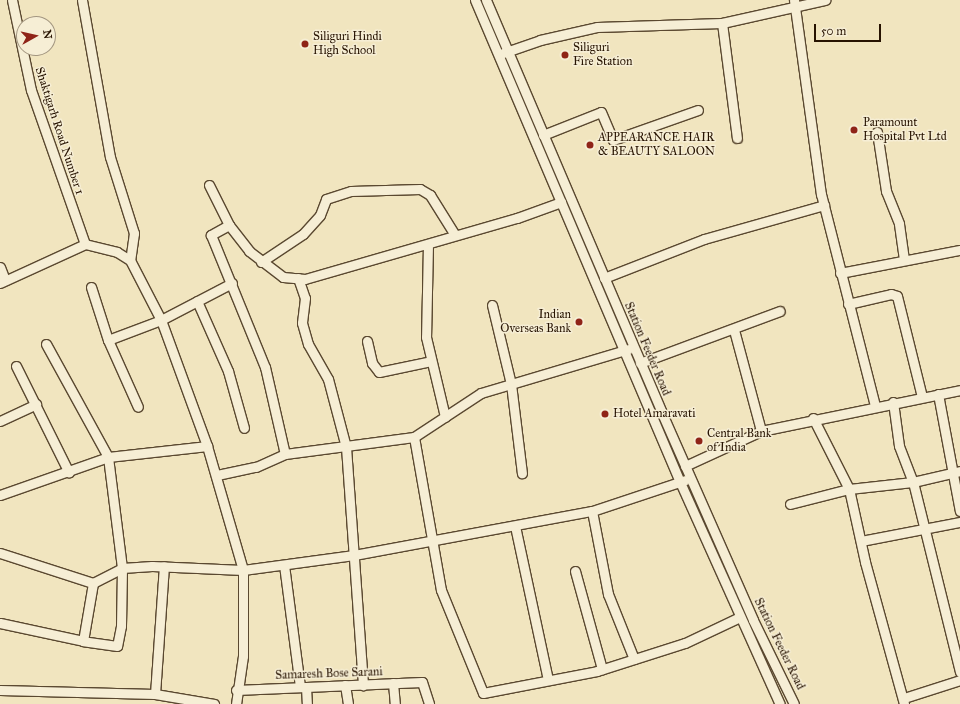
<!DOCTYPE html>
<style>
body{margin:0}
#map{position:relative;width:960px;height:704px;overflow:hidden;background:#f1e5bf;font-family:"IM FELL Great Primer",serif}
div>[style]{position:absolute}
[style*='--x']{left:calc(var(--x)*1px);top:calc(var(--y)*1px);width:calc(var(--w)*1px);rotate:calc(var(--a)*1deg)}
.roads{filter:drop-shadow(1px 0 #5a4830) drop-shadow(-1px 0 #5a4830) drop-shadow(0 1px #5a4830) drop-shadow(0 -1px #5a4830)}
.minor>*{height:9px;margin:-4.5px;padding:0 4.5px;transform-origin:4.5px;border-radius:4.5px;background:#f6eed5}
.dots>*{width:11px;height:11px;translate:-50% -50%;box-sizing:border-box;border:2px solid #f6eed5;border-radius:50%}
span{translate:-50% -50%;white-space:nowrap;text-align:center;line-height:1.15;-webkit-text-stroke:3px #f6eed5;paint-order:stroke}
.poi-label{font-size:12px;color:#271301}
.left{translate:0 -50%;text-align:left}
.right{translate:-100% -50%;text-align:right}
.street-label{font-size:12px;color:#271301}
.north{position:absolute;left:16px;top:16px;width:40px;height:40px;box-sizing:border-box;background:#f6eed5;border:1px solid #a39680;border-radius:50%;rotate:82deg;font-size:11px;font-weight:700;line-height:16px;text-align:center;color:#271301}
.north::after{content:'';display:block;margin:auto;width:14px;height:18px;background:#8f2418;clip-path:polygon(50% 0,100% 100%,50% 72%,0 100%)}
.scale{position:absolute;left:814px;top:24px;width:67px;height:18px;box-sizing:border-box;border:2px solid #271301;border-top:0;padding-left:5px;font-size:12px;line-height:14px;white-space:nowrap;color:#271301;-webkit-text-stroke:3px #f6eed5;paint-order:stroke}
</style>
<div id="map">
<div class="roads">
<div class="minor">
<i style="--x:12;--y:0;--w:92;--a:78.1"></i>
<i style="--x:31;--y:90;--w:163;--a:70.7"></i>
<i style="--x:82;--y:0;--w:159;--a:79.9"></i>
<i style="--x:110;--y:157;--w:80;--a:72.5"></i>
<i style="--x:134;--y:233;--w:27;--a:98"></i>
<i style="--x:130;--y:260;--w:68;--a:62.7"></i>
<i style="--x:161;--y:320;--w:134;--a:69.9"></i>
<i style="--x:207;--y:446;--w:129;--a:73.8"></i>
<i style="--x:243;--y:570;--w:86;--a:90"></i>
<i style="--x:243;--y:656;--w:49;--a:98.3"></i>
<i style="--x:475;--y:0;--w:524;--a:66.96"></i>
<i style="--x:680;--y:482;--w:243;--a:65.8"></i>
<i style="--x:486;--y:0;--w:447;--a:66.9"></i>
<i style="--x:661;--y:411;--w:228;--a:66.2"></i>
<i style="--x:753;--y:620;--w:93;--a:64"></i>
<i style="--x:794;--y:0;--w:196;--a:82.1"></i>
<i style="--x:821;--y:194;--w:219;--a:75.7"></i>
<i style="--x:722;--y:23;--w:116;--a:82.6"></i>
<i style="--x:503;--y:53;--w:39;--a:-19"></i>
<i style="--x:540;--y:40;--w:58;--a:-12.8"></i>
<i style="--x:597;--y:27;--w:125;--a:-1.8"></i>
<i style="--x:722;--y:23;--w:106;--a:-12.6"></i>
<i style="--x:877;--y:132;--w:60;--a:81.3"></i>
<i style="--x:886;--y:191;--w:35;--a:68"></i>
<i style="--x:899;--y:224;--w:36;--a:82"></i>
<i style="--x:543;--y:135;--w:62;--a:-21.6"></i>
<i style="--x:601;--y:112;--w:30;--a:67"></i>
<i style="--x:613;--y:140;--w:90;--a:-19.4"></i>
<i style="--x:209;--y:185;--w:45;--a:63.4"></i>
<i style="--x:229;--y:225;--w:33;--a:52"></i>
<i style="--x:249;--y:251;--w:43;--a:37.4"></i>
<i style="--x:283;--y:277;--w:22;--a:5"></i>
<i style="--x:305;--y:279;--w:221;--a:-16.1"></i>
<i style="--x:517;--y:218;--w:47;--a:-20"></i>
<i style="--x:229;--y:225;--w:21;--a:151"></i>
<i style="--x:211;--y:235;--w:143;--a:67.8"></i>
<i style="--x:265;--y:367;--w:89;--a:77.1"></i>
<i style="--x:428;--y:244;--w:93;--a:91.2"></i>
<i style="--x:426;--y:337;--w:82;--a:76.6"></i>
<i style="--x:261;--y:262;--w:50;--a:-33.7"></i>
<i style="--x:303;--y:234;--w:25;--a:-48"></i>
<i style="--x:320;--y:215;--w:17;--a:-69"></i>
<i style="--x:326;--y:199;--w:26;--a:-18"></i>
<i style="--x:351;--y:191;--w:69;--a:-1.7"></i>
<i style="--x:420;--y:189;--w:12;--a:31"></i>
<i style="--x:430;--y:195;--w:47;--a:58"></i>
<i style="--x:0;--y:267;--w:14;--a:69"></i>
<i style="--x:840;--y:273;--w:122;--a:-10.9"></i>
<i style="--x:298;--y:278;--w:21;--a:71"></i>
<i style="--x:305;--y:298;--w:25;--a:97"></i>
<i style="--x:302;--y:323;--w:22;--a:74"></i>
<i style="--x:308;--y:344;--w:40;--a:60.3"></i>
<i style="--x:328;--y:379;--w:70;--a:75.2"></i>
<i style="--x:346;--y:447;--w:239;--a:85.9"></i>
<i style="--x:604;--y:278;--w:107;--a:-21.3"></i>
<i style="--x:704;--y:239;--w:125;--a:-15.8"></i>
<i style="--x:0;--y:283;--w:94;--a:-24.6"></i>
<i style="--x:85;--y:244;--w:33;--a:14"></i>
<i style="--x:117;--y:252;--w:15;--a:32"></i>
<i style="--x:91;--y:287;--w:56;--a:72.2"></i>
<i style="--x:108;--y:340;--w:73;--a:65.9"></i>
<i style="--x:197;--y:301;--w:77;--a:66.1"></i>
<i style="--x:228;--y:371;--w:59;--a:74.3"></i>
<i style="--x:848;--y:304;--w:44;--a:-13.1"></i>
<i style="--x:891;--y:294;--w:6;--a:18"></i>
<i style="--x:897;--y:296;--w:104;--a:76.1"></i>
<i style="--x:492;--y:305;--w:81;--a:76.5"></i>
<i style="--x:511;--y:384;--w:90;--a:83"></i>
<i style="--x:734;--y:330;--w:105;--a:75"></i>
<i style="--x:108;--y:340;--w:57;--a:-20.7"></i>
<i style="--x:161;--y:320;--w:80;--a:-27.5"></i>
<i style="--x:367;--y:341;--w:23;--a:77"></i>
<i style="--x:372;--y:363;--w:11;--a:52"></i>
<i style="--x:379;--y:372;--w:53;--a:-11.9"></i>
<i style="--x:46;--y:344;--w:129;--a:61.2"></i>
<i style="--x:108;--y:457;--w:112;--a:82.8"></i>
<i style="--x:122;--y:568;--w:58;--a:91"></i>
<i style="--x:121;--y:626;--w:20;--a:101"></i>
<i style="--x:117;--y:646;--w:34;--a:-172"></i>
<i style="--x:640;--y:363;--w:149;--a:-20.4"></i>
<i style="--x:16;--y:366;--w:119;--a:63.6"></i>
<i style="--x:938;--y:394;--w:119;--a:79.4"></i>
<i style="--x:893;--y:402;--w:44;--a:82.2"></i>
<i style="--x:899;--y:446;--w:39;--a:69"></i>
<i style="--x:913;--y:482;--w:196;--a:76.1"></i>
<i style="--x:813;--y:418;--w:80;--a:63.1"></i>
<i style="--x:849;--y:489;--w:75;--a:77.6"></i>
<i style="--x:865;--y:562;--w:147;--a:74.6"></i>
<i style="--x:0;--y:421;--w:40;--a:-25"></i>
<i style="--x:414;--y:437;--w:155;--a:80"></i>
<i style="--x:441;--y:590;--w:111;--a:67.8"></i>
<i style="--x:483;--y:693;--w:116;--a:-10.9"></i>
<i style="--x:597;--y:671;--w:92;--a:-17.7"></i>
<i style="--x:685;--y:643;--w:61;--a:-25.3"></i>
<i style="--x:685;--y:466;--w:84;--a:-24.7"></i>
<i style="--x:761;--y:431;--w:203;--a:-11.6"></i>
<i style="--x:217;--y:475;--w:40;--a:-12"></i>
<i style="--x:256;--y:467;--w:32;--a:-24"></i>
<i style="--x:285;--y:454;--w:130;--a:-7.5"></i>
<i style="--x:414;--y:437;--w:80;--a:-33.3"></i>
<i style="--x:481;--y:393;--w:154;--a:-16.6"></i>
<i style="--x:0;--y:495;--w:114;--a:-19.4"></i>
<i style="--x:108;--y:457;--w:100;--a:-6.3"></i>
<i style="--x:790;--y:504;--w:61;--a:-14.3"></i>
<i style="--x:849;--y:489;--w:64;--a:-6.2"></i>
<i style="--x:913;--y:482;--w:48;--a:-13.2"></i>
<i style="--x:592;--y:511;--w:85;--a:79.1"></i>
<i style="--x:608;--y:594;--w:70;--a:68.2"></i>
<i style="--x:515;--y:526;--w:157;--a:77.9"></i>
<i style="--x:861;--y:541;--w:101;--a:-10.9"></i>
<i style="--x:0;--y:553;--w:98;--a:17.9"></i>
<i style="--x:284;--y:565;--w:123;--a:82.5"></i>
<i style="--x:575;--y:571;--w:102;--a:74.6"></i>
<i style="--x:0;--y:623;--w:85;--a:12.2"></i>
<i style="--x:83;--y:641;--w:59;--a:-80.2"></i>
<i style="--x:93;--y:583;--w:33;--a:-27"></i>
<i style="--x:122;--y:568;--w:30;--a:-4"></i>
<i style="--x:152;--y:566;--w:91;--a:2.5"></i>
<i style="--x:243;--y:570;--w:112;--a:-7.7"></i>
<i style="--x:354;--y:555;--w:242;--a:-10.5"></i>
<i style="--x:592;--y:511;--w:98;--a:-18.4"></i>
<i style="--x:393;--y:683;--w:21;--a:85"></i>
<i style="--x:345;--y:685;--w:19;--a:81"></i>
<i style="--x:306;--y:687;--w:17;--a:87"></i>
<i style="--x:0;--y:690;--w:155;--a:1.5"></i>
<i style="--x:155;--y:694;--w:60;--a:9.6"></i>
<i style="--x:236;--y:690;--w:186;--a:-2.5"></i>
<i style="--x:422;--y:682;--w:23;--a:72"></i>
<i style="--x:155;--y:694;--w:128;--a:-86"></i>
<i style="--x:904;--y:698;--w:59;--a:-17.8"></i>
</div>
</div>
<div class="dots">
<i style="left:305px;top:44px;background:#8f2418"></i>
<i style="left:565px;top:55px;background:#8f2418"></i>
<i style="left:854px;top:130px;background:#8f2418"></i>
<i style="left:590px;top:145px;background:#8f2418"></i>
<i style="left:579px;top:322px;background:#8f2418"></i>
<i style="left:605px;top:414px;background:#8f2418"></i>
<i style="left:699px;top:441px;background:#8f2418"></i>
</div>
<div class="poi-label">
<span class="left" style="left:313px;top:44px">Siliguri Hindi<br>High School</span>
<span class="left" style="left:573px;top:55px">Siliguri<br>Fire Station</span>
<span class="left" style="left:863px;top:130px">Paramount<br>Hospital Pvt Ltd</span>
<span class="left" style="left:598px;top:145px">APPEARANCE HAIR<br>&amp; BEAUTY SALOON</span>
<span class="right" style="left:571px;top:322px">Indian<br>Overseas Bank</span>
<span class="left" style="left:613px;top:414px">Hotel Amaravati</span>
<span class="left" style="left:707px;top:441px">Central Bank<br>of India</span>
</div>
<div class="street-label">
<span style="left:59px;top:131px;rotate:72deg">Shaktigarh Road Number 1</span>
<span style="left:647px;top:349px;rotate:67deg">Station Feeder Road</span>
<span style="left:779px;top:644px;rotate:64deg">Station Feeder Road</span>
<span style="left:329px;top:674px;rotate:-2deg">Samaresh Bose Sarani</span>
</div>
<div class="north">N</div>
<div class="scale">50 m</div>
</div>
